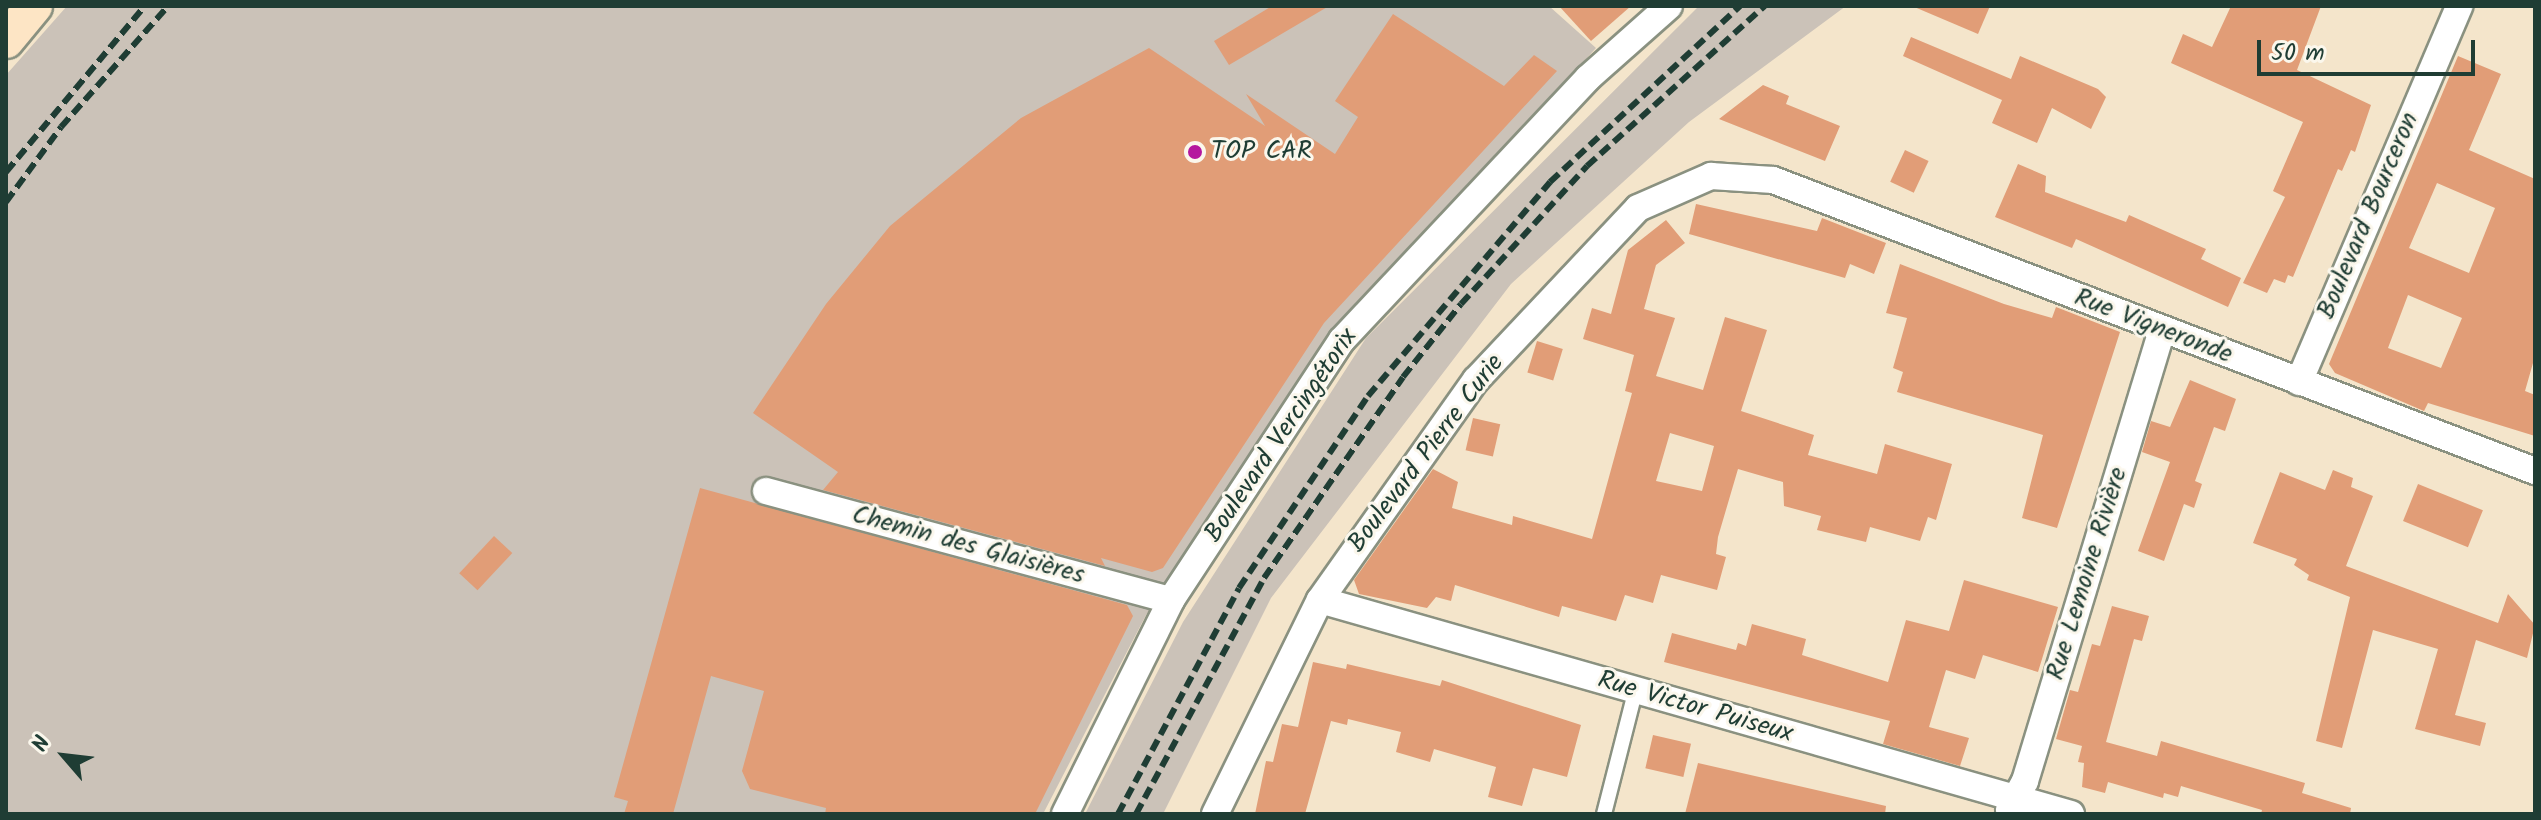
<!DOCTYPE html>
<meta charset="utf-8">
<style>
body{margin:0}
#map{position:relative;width:2541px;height:820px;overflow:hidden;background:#f4e5cb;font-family:Kalam,sans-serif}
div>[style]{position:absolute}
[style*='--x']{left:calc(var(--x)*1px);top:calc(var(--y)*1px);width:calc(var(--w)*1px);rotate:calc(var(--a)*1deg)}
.industrial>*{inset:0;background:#cbc2b8}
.building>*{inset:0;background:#e19d77;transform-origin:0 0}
.roads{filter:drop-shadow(2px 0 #8a9180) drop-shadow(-2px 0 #8a9180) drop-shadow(0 2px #8a9180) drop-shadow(0 -2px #8a9180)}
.lane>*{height:14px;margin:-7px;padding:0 7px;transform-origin:7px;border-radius:7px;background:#fff}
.street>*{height:26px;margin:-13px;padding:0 13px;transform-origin:13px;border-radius:13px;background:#fff}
.secondary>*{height:36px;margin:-18px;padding:0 18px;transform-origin:18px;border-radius:18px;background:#fde5c5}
.rail>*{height:6px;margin-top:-3px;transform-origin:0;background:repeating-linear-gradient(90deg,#1f3d34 0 12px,transparent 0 18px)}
.dots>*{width:22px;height:22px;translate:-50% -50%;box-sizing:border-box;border:4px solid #fbf7ec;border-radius:50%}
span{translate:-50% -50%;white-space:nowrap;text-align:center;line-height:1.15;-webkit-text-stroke:6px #fbf7ec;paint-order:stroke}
.poi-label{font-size:26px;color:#1f3d34}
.left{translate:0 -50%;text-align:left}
.street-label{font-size:26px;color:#1f3d34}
.frame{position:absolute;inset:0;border:8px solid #1f3d34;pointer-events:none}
.north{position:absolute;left:24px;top:716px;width:80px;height:80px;-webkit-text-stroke:6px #fbf7ec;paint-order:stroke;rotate:298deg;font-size:22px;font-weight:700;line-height:32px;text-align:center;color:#1f3d34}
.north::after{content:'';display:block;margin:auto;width:28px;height:36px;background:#1f3d34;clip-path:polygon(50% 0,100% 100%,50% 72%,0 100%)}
.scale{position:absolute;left:2257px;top:40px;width:218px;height:36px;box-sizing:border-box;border:4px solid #1f3d34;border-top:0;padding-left:10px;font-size:24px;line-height:28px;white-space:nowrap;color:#1f3d34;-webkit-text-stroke:6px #fbf7ec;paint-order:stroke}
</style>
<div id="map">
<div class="industrial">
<i style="clip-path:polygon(67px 6px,1549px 6px,1596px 48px,1341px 327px,1146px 615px,1043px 814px,6px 814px,6px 75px)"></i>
<i style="clip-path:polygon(1699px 6px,1846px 6px,1689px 122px,1511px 284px,1271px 598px,1163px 814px,1085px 814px,1183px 622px,1366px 338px)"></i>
</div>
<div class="building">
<i style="clip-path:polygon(1272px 6px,1329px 6px,1229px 65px,1214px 41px)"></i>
<i style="clip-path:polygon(1559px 6px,1631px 6px,1591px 41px)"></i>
<i style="clip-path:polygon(1912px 6px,1990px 6px,1978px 34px)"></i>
<i style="clip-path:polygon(2231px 6px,2321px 6px,2297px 70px,2371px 105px,2355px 152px,2351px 150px,2342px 171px,2338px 169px,2293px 277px,2288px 275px,2285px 283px,2274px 279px,2267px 293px,2243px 283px,2285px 197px,2273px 191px,2303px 122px,2171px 63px,2183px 34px,2212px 47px)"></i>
<i style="clip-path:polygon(1393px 14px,1504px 86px,1534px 55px,1557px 71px,1324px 323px,1163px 568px,1152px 572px,1101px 558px,1105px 566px,823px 490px,838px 472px,753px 413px,826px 304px,890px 226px,1021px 118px,1149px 48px,1265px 126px,1246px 94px,1335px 154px,1358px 117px,1335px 101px)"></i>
<i style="clip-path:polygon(1911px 37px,2011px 79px,2020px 56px,2098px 89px,2106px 97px,2091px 129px,2052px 108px,2037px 143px,1992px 123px,2002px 100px,1903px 56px)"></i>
<i style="clip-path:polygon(evenodd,2458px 56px,2501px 74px,2469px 150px,2535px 179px,2535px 356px,2525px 391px,2535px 395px,2535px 436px,2428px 403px,2424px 411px,2335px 373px,2329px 364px,2458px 56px,2437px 183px,2495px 208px,2469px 273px,2409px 248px,2437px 183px,2458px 56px,2408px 295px,2462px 318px,2441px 368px,2388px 348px,2408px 295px)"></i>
<i style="clip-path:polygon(1763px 85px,1789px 96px,1786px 104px,1840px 126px,1825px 161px,1719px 119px)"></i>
<i style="left:1905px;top:150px;width:26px;height:35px;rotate:25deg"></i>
<i style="clip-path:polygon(2018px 164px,2046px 176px,2045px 192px,2126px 222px,2129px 215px,2206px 249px,2201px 259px,2241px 278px,2228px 307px,2076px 239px,2072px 248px,1995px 217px)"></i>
<i style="clip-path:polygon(1696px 204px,1817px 231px,1822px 218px,1886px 243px,1874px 274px,1850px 264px,1845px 278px,1689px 234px)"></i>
<i style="clip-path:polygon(evenodd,1666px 220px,1685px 243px,1656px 265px,1644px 309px,1675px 318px,1656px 376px,1703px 390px,1725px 317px,1767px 330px,1741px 411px,1814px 435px,1808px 455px,1877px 474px,1885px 444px,1952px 464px,1936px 520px,1928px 517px,1920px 541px,1870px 527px,1866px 542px,1817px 530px,1821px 516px,1784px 506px,1783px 482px,1738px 469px,1718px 537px,1716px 554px,1726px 557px,1717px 590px,1661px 575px,1653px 603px,1625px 595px,1616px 621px,1562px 606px,1559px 617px,1455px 585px,1451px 601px,1436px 597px,1427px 608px,1359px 594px,1354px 580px,1433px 469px,1458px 482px,1452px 508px,1512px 525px,1513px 516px,1592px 539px,1632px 393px,1625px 391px,1634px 355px,1583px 339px,1592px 308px,1611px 314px,1628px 250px,1666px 220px,1670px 433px,1714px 446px,1702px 491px,1656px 481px,1670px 433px)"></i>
<i style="clip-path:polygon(1900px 264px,2004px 304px,2052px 318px,2056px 307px,2120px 332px,2057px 528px,2022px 518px,2043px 435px,1897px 392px,1903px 372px,1893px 368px,1907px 318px,1886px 313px)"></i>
<i style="left:1537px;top:341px;width:27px;height:33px;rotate:17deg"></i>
<i style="clip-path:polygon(2190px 380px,2236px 399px,2225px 431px,2214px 427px,2195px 481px,2202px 484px,2194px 508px,2184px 504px,2164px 561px,2138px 551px,2170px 462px,2142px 452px,2151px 421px,2170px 427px)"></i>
<i style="left:1473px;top:418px;width:28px;height:33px;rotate:13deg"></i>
<i style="clip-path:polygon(2333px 470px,2353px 478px,2351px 487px,2373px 496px,2346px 566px,2498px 623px,2508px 594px,2535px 625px,2527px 658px,2476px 640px,2455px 715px,2486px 723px,2480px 746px,2415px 729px,2438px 649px,2373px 630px,2342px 748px,2316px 741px,2350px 597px,2307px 580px,2309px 575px,2294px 565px,2297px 559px,2253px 543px,2280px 472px,2325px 490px)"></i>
<i style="left:2418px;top:484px;width:70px;height:40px;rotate:22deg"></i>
<i style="clip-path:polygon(700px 488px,1127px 605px,1133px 616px,1035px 814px,825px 814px,826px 808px,750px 789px,742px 771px,764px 691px,711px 676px,673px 814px,624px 814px,628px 801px,614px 797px)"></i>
<i style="left:494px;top:536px;width:25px;height:51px;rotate:43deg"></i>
<i style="clip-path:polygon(1964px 580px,2058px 607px,2038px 672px,1983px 655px,1975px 679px,1946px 670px,1929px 727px,1969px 738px,1960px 766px,1883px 744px,1890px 721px,1664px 662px,1672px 633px,1736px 650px,1738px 643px,1746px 646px,1752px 624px,1806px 639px,1802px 655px,1888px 682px,1906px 620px,1949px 631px)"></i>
<i style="clip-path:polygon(2112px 606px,2149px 616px,2142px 641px,2134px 639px,2106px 742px,2157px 756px,2161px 741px,2305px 783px,2302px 793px,2351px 808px,2350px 814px,2261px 814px,2262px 810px,2181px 786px,2178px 797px,2164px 793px,2163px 798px,2108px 782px,2105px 793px,2082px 787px,2084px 763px,2078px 762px,2082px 746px,2056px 739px,2070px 690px,2078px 692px,2092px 644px,2100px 646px)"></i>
<i style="clip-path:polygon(1313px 662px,1346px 669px,1347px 664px,1440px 686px,1442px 680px,1581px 725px,1567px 777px,1533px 768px,1522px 806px,1488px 797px,1496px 767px,1434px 749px,1430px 762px,1396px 752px,1401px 732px,1348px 719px,1347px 725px,1331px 721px,1305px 814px,1255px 814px,1266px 761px,1273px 762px,1282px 724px,1298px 727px)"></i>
<i style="left:1653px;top:735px;width:39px;height:34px;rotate:13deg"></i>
<i style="clip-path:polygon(1698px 763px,1886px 806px,1885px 814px,1685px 814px)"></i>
</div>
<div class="roads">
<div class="lane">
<i style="--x:1604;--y:814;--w:126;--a:-75.7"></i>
</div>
<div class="street">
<i style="--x:2299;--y:382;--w:409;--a:-66.9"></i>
<i style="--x:766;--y:491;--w:419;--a:15.1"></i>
<i style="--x:1320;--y:600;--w:781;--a:15.91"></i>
<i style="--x:2009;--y:810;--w:33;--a:-61"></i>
<i style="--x:2025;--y:781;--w:470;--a:-73.1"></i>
<i style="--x:1065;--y:814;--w:239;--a:-63.6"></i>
<i style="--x:1171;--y:600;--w:311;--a:-56.7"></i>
<i style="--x:1342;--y:340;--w:359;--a:-46.8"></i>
<i style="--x:1588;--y:78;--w:108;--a:-41.6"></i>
<i style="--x:1215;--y:814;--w:238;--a:-63.9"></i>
<i style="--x:1320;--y:600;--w:270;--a:-54.7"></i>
<i style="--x:1476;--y:380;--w:236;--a:-46.7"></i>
<i style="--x:1638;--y:208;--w:80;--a:-23.7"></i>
<i style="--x:1711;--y:176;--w:62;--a:3.7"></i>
<i style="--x:1773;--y:180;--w:816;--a:20.9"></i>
</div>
<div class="secondary">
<i style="--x:6;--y:40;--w:44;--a:-50.5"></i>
</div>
</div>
<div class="rail">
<i style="--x:6;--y:172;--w:217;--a:-50.1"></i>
<i style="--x:6;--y:202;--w:93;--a:-53.7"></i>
<i style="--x:61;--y:127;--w:162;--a:-48.5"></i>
<i style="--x:1118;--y:814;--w:256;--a:-61.8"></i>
<i style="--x:1239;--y:588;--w:231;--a:-56.1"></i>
<i style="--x:1368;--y:396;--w:281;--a:-49.6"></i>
<i style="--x:1550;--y:182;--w:259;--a:-42.8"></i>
<i style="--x:1136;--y:814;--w:268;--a:-61.5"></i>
<i style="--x:1264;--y:578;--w:244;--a:-55.3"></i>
<i style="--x:1403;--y:377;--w:93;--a:-51.5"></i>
<i style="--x:1461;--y:304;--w:187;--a:-47.6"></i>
<i style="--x:1587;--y:166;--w:239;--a:-42"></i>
</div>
<div class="dots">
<i style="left:1195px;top:152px;background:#b5179e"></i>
</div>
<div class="poi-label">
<span class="left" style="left:1211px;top:152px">TOP CAR</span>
</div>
<div class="street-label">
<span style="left:2369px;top:216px;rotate:-67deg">Boulevard Bourceron</span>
<span style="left:2153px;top:327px;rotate:21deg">Rue Vigneronde</span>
<span style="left:1282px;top:436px;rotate:-56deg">Boulevard Vercingétorix</span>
<span style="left:1427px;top:454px;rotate:-53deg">Boulevard Pierre Curie</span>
<span style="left:968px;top:546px;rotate:15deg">Chemin des Glaisières</span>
<span style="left:2088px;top:574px;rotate:-73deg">Rue Lemoine Rivière</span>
<span style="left:1695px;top:708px;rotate:16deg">Rue Victor Puiseux</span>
</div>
<div class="frame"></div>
<div class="north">N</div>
<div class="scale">50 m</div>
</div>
